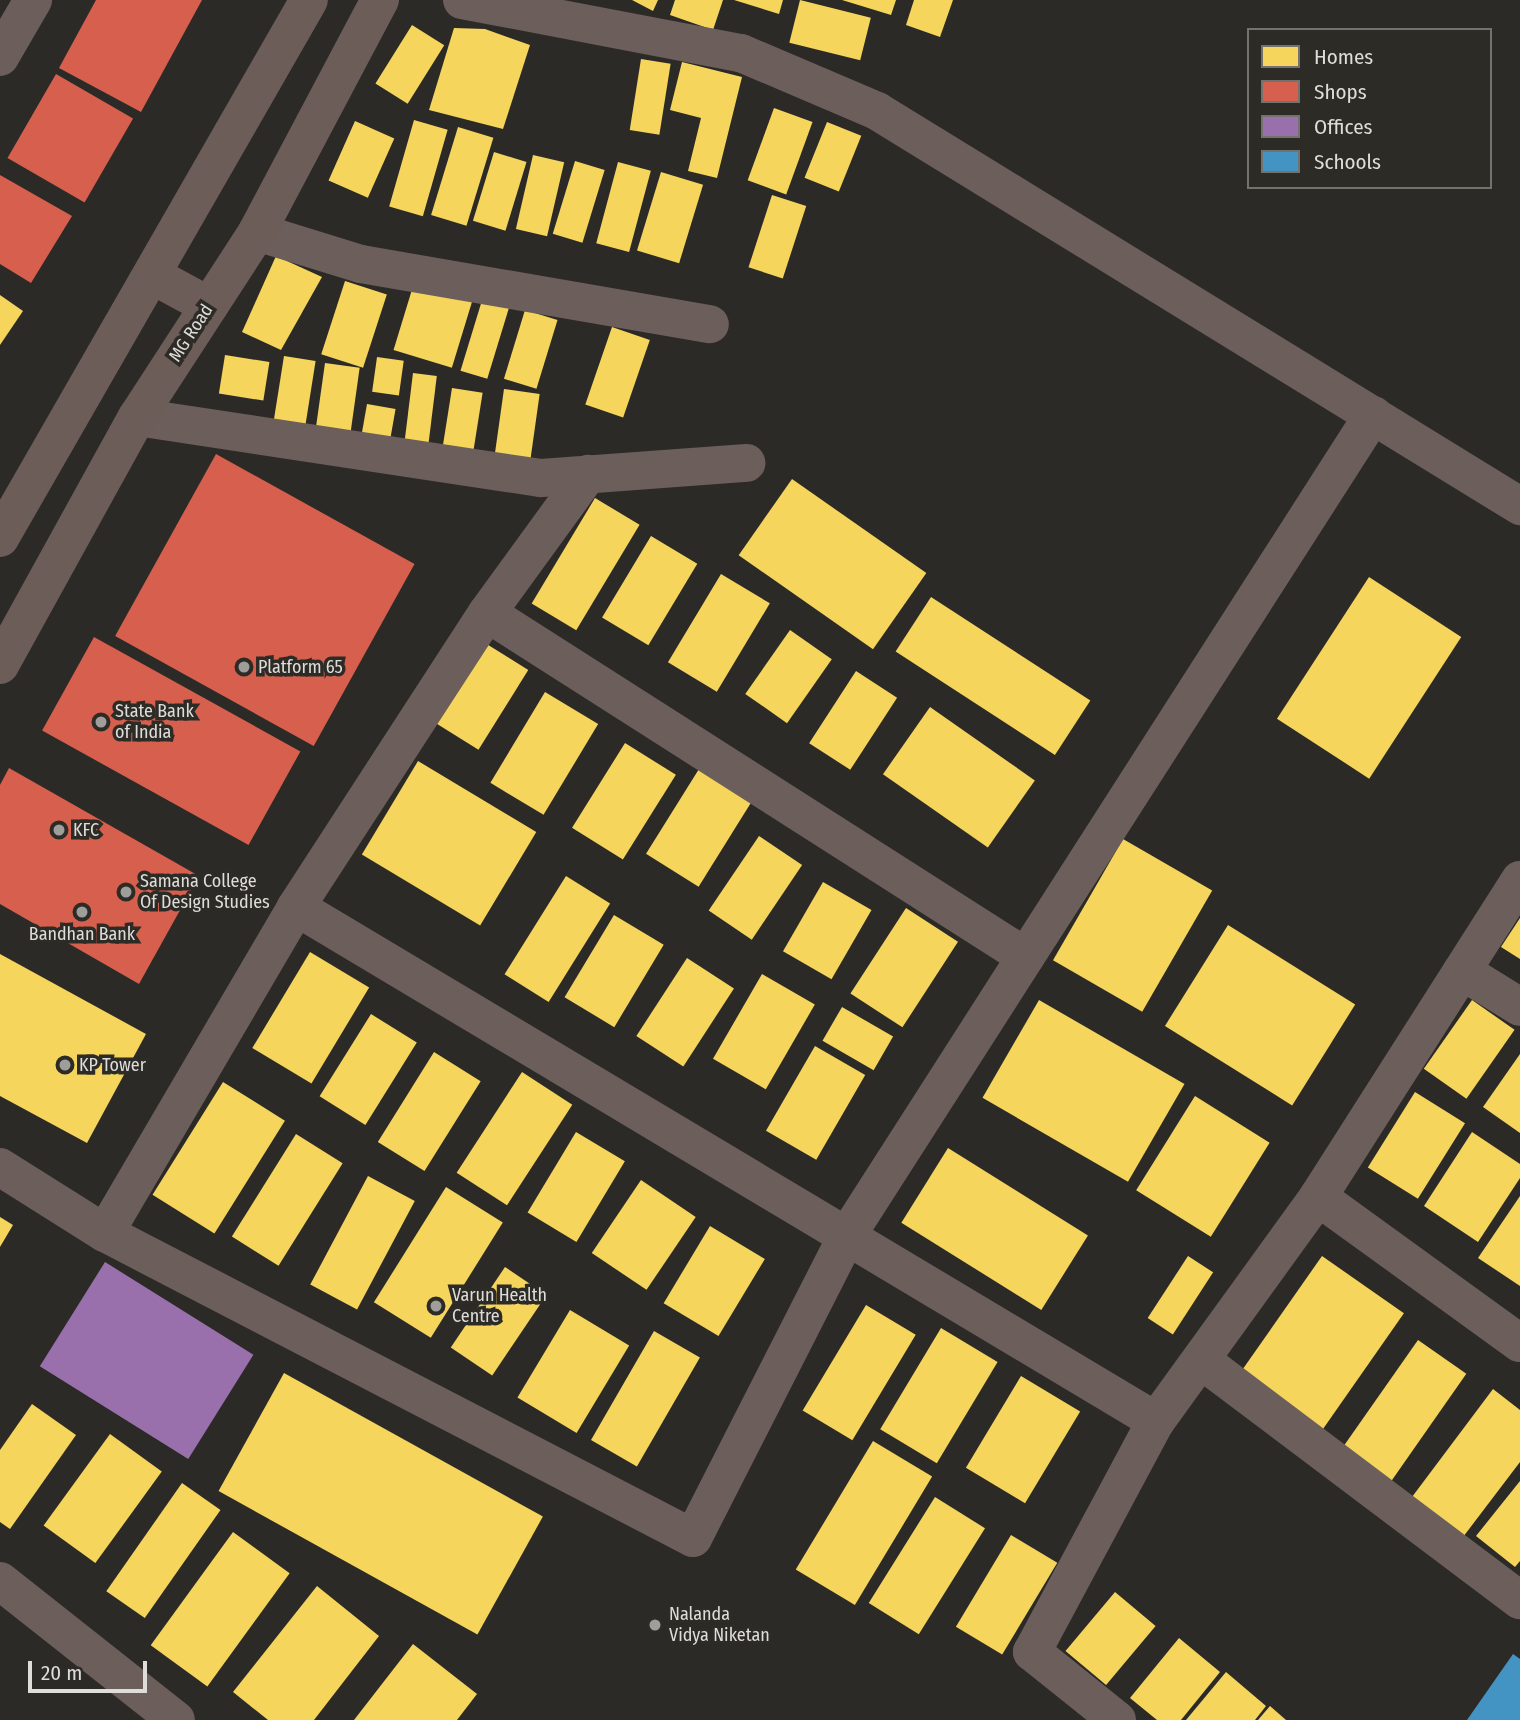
<!DOCTYPE html>
<style>
body{margin:0}
#map{position:relative;width:1520px;height:1720px;overflow:hidden;background:#2c2a27;font-family:"Fira Sans Condensed",sans-serif}
div>[style]{position:absolute}
[style*='--x']{left:calc(var(--x)*1px);top:calc(var(--y)*1px);width:calc(var(--w)*1px);rotate:calc(var(--a)*1deg)}
.homes>*{inset:0;background:#f6d55c;transform-origin:0 0}
.shops>*{inset:0;background:#d6604d;transform-origin:0 0}
.offices>*{inset:0;background:#9970ab;transform-origin:0 0}
.schools>*{inset:0;background:#4393c3}
.minor>*{height:38px;margin:-19px;padding:0 19px;transform-origin:19px;border-radius:19px;background:#6c5e5a}
.major>*{height:38px;margin:-19px;padding:0 19px;transform-origin:19px;border-radius:19px;background:#6d5d59}
.dots>*{width:19px;height:19px;translate:-50% -50%;box-sizing:border-box;border:4px solid #2d2b26;border-radius:50%}
span{translate:-50% -50%;white-space:nowrap;text-align:center;line-height:1.15;-webkit-text-stroke:7px #2d2b26;paint-order:stroke}
.street-label{font-size:18px;color:#dfddda}
.poi-label{font-size:18px;color:#dfddda}
.left{translate:0 -50%;text-align:left}
.legend{position:absolute;left:1247px;top:28px;width:245px;height:161px;box-sizing:border-box;background:#2d2b26;border:2px solid #74726e;margin:0;padding:9px 12px;list-style:none;font-size:21px;color:#dfddda}
.legend li{display:flex;align-items:center;gap:14px;height:35px}
.legend b{width:35px;border:2px solid #74726e}
.scale{position:absolute;left:28px;top:1661px;width:119px;height:32px;box-sizing:border-box;border:4px solid #dfddda;border-top:0;padding-left:9px;font-size:21px;line-height:24px;white-space:nowrap;color:#dfddda;-webkit-text-stroke:5px #2d2b26;paint-order:stroke}
</style>
<div id="map">
<div class="homes">
<i style="clip-path:polygon(632px 0,658px 0,653px 11px)"></i>
<i style="clip-path:polygon(675px 0,723px 0,713px 30px,670px 15px)"></i>
<i style="clip-path:polygon(734px 0,783px 0,779px 14px)"></i>
<i style="left:800px;top:0;width:73px;height:44px;rotate:14deg"></i>
<i style="clip-path:polygon(842px 0,896px 0,891px 15px)"></i>
<i style="clip-path:polygon(914px 0,953px 0,940px 37px,906px 25px)"></i>
<i style="left:412px;top:25px;width:38px;height:69px;rotate:32deg"></i>
<i style="clip-path:polygon(454px 28px,485px 29px,530px 45px,503px 129px,429px 110px)"></i>
<i style="left:641px;top:59px;width:30px;height:72px;rotate:9deg"></i>
<i style="clip-path:polygon(682px 62px,742px 77px,717px 178px,688px 171px,701px 118px,670px 110px)"></i>
<i style="left:774px;top:108px;width:41px;height:77px;rotate:20deg"></i>
<i style="left:414px;top:120px;width:35px;height:90px;rotate:16deg"></i>
<i style="left:355px;top:121px;width:43px;height:65px;rotate:24deg"></i>
<i style="left:827px;top:122px;width:37px;height:60px;rotate:22deg"></i>
<i style="left:458px;top:127px;width:37px;height:92px;rotate:17deg"></i>
<i style="left:494px;top:152px;width:34px;height:72px;rotate:17deg"></i>
<i style="left:533px;top:155px;width:32px;height:76px;rotate:13deg"></i>
<i style="left:575px;top:161px;width:31px;height:76px;rotate:17deg"></i>
<i style="left:618px;top:162px;width:34px;height:84px;rotate:15deg"></i>
<i style="left:661px;top:172px;width:44px;height:82px;rotate:17deg"></i>
<i style="left:772px;top:195px;width:36px;height:76px;rotate:18deg"></i>
<i style="clip-path:polygon(276px 256px,322px 277px,281px 350px,242px 332px)"></i>
<i style="left:345px;top:281px;width:44px;height:77px;rotate:18deg"></i>
<i style="left:414px;top:283px;width:61px;height:70px;rotate:17deg"></i>
<i style="clip-path:polygon(0 295px,23px 311px,0 345px)"></i>
<i style="left:483px;top:297px;width:28px;height:77px;rotate:17deg"></i>
<i style="left:525px;top:310px;width:34px;height:72px;rotate:17deg"></i>
<i style="left:612px;top:327px;width:40px;height:82px;rotate:19deg"></i>
<i style="left:225px;top:355px;width:45px;height:39px;rotate:9deg"></i>
<i style="left:284px;top:356px;width:32px;height:73px;rotate:9deg"></i>
<i style="left:377px;top:357px;width:27px;height:35px;rotate:8deg"></i>
<i style="left:325px;top:363px;width:35px;height:73px;rotate:8deg"></i>
<i style="left:413px;top:373px;width:24px;height:75px;rotate:7deg"></i>
<i style="left:452px;top:388px;width:31px;height:63px;rotate:9deg"></i>
<i style="left:504px;top:389px;width:36px;height:73px;rotate:8deg"></i>
<i style="left:367px;top:404px;width:29px;height:36px;rotate:10deg"></i>
<i style="left:792px;top:479px;width:164px;height:93px;rotate:35deg"></i>
<i style="left:595px;top:498px;width:52px;height:123px;rotate:31deg"></i>
<i style="left:651px;top:536px;width:54px;height:95px;rotate:31deg"></i>
<i style="left:721px;top:574px;width:57px;height:103px;rotate:31deg"></i>
<i style="left:1369px;top:577px;width:110px;height:169px;rotate:33deg"></i>
<i style="left:931px;top:597px;width:190px;height:65px;rotate:33deg"></i>
<i style="left:790px;top:630px;width:51px;height:78px;rotate:35deg"></i>
<i style="left:485px;top:643px;width:51px;height:94px;rotate:32deg"></i>
<i style="left:856px;top:671px;width:49px;height:86px;rotate:33deg"></i>
<i style="left:545px;top:692px;width:62px;height:106px;rotate:31deg"></i>
<i style="left:930px;top:707px;width:128px;height:82px;rotate:35deg"></i>
<i style="left:625px;top:743px;width:60px;height:100px;rotate:32deg"></i>
<i style="left:418px;top:761px;width:138px;height:109px;rotate:31deg"></i>
<i style="left:699px;top:769px;width:62px;height:100px;rotate:32deg"></i>
<i style="left:759px;top:836px;width:52px;height:90px;rotate:34deg"></i>
<i style="left:1123px;top:839px;width:103px;height:140px;rotate:30deg"></i>
<i style="left:566px;top:876px;width:52px;height:116px;rotate:32deg"></i>
<i style="left:823px;top:882px;width:56px;height:80px;rotate:30deg"></i>
<i style="left:906px;top:908px;width:62px;height:102px;rotate:33deg"></i>
<i style="left:614px;top:915px;width:58px;height:96px;rotate:31deg"></i>
<i style="clip-path:polygon(1520px 918px,1520px 959px,1501px 947px)"></i>
<i style="left:1228px;top:925px;width:150px;height:119px;rotate:32deg"></i>
<i style="left:310px;top:952px;width:69px;height:112px;rotate:31deg"></i>
<i style="clip-path:polygon(0 954px,146px 1034px,87px 1143px,0 1096px)"></i>
<i style="left:687px;top:958px;width:56px;height:93px;rotate:33deg"></i>
<i style="left:762px;top:974px;width:61px;height:98px;rotate:30deg"></i>
<i style="left:1039px;top:1000px;width:168px;height:113px;rotate:30deg"></i>
<i style="left:1472px;top:1000px;width:52px;height:84px;rotate:35deg"></i>
<i style="left:842px;top:1007px;width:59px;height:39px;rotate:30deg"></i>
<i style="left:371px;top:1014px;width:54px;height:97px;rotate:32deg"></i>
<i style="left:815px;top:1046px;width:58px;height:98px;rotate:30deg"></i>
<i style="left:434px;top:1052px;width:55px;height:106px;rotate:32deg"></i>
<i style="clip-path:polygon(1520px 1054px,1520px 1133px,1483px 1107px)"></i>
<i style="left:522px;top:1072px;width:60px;height:120px;rotate:33deg"></i>
<i style="left:223px;top:1082px;width:73px;height:133px;rotate:32deg"></i>
<i style="left:1415px;top:1092px;width:59px;height:89px;rotate:32deg"></i>
<i style="left:1195px;top:1096px;width:88px;height:111px;rotate:32deg"></i>
<i style="left:576px;top:1132px;width:57px;height:94px;rotate:31deg"></i>
<i style="clip-path:polygon(1472px 1132px,1520px 1164px,1520px 1178px,1478px 1242px,1424px 1206px)"></i>
<i style="left:296px;top:1134px;width:55px;height:121px;rotate:32deg"></i>
<i style="left:948px;top:1148px;width:165px;height:88px;rotate:32deg"></i>
<i style="left:368px;top:1176px;width:53px;height:123px;rotate:28deg"></i>
<i style="left:641px;top:1180px;width:66px;height:88px;rotate:34deg"></i>
<i style="left:446px;top:1187px;width:67px;height:136px;rotate:32deg"></i>
<i style="clip-path:polygon(1520px 1196px,1520px 1286px,1478px 1258px)"></i>
<i style="clip-path:polygon(0 1217px,13px 1225px,0 1247px)"></i>
<i style="left:710px;top:1226px;width:64px;height:90px;rotate:31deg"></i>
<i style="left:1188px;top:1256px;width:30px;height:74px;rotate:33deg"></i>
<i style="left:1322px;top:1256px;width:100px;height:149px;rotate:35deg"></i>
<i style="left:505px;top:1267px;width:50px;height:97px;rotate:34deg"></i>
<i style="left:866px;top:1305px;width:58px;height:123px;rotate:31deg"></i>
<i style="left:570px;top:1310px;width:69px;height:102px;rotate:31deg"></i>
<i style="left:941px;top:1328px;width:66px;height:118px;rotate:31deg"></i>
<i style="left:654px;top:1331px;width:53px;height:126px;rotate:30deg"></i>
<i style="left:1418px;top:1340px;width:59px;height:135px;rotate:35deg"></i>
<i style="left:284px;top:1373px;width:296px;height:135px;rotate:29deg"></i>
<i style="left:1021px;top:1376px;width:69px;height:107px;rotate:31deg"></i>
<i style="clip-path:polygon(1493px 1389px,1520px 1410px,1520px 1462px,1460px 1541px,1409px 1501px)"></i>
<i style="clip-path:polygon(32px 1404px,76px 1435px,10px 1529px,0 1522px,0 1450px)"></i>
<i style="left:110px;top:1434px;width:64px;height:113px;rotate:36deg"></i>
<i style="left:873px;top:1441px;width:69px;height:150px;rotate:31deg"></i>
<i style="clip-path:polygon(1520px 1481px,1520px 1561px,1515px 1567px,1476px 1536px)"></i>
<i style="left:182px;top:1483px;width:47px;height:132px;rotate:35deg"></i>
<i style="left:935px;top:1497px;width:59px;height:125px;rotate:32deg"></i>
<i style="left:233px;top:1532px;width:70px;height:140px;rotate:36deg"></i>
<i style="left:1011px;top:1535px;width:54px;height:107px;rotate:31deg"></i>
<i style="clip-path:polygon(317px 1586px,379px 1636px,314px 1720px,268px 1720px,233px 1692px)"></i>
<i style="left:1115px;top:1592px;width:53px;height:77px;rotate:40deg"></i>
<i style="clip-path:polygon(1179px 1638px,1220px 1672px,1181px 1720px,1157px 1720px,1130px 1698px)"></i>
<i style="clip-path:polygon(413px 1644px,477px 1694px,457px 1720px,354px 1720px)"></i>
<i style="clip-path:polygon(1226px 1672px,1266px 1706px,1255px 1720px,1186px 1720px)"></i>
<i style="clip-path:polygon(1270px 1706px,1286px 1720px,1258px 1720px)"></i>
</div>
<div class="shops">
<i style="clip-path:polygon(96px 0,202px 0,141px 112px,59px 68px)"></i>
<i style="left:56px;top:74px;width:89px;height:97px;rotate:30deg"></i>
<i style="clip-path:polygon(0 175px,72px 216px,31px 283px,0 264px)"></i>
<i style="left:216px;top:454px;width:227px;height:208px;rotate:29deg"></i>
<i style="left:94px;top:637px;width:236px;height:107px;rotate:29deg"></i>
<i style="clip-path:polygon(9px 768px,199px 876px,139px 984px,0 904px,0 785px)"></i>
</div>
<div class="offices">
<i style="left:105px;top:1262px;width:175px;height:123px;rotate:32deg"></i>
</div>
<div class="schools">
<i style="clip-path:polygon(1513px 1654px,1520px 1659px,1520px 1720px,1467px 1720px)"></i>
</div>
<div class="minor">
<i style="--x:462;--y:0;--w:284;--a:10.8"></i>
<i style="--x:741;--y:53;--w:148;--a:23.1"></i>
<i style="--x:877;--y:111;--w:755;--a:31.56"></i>
<i style="--x:0;--y:57;--w:66;--a:-59.9"></i>
<i style="--x:257;--y:232;--w:109;--a:17.1"></i>
<i style="--x:361;--y:264;--w:354;--a:9.8"></i>
<i style="--x:137;--y:417;--w:409;--a:8.6"></i>
<i style="--x:541;--y:478;--w:206;--a:-4.2"></i>
<i style="--x:487;--y:613;--w:639;--a:32.55"></i>
<i style="--x:296;--y:907;--w:1002;--a:30.87"></i>
<i style="--x:1462;--y:971;--w:68;--a:31.8"></i>
<i style="--x:0;--y:1167;--w:124;--a:32.2"></i>
<i style="--x:105;--y:1233;--w:662;--a:27.42"></i>
<i style="--x:693;--y:1538;--w:341;--a:-63"></i>
<i style="--x:848;--y:1234;--w:973;--a:-57.34"></i>
<i style="--x:1318;--y:1197;--w:249;--a:35.9"></i>
<i style="--x:105;--y:1233;--w:378;--a:-59.6"></i>
<i style="--x:296;--y:907;--w:351;--a:-57"></i>
<i style="--x:487;--y:613;--w:172;--a:-54"></i>
<i style="--x:1201;--y:1360;--w:399;--a:37"></i>
<i style="--x:0;--y:1581;--w:224;--a:38.3"></i>
<i style="--x:1117;--y:1720;--w:109;--a:-141.3"></i>
<i style="--x:1032;--y:1652;--w:262;--a:-61.8"></i>
<i style="--x:1156;--y:1421;--w:276;--a:-54.1"></i>
<i style="--x:1318;--y:1197;--w:376;--a:-57.5"></i>
</div>
<div class="major">
<i style="--x:152;--y:275;--w:65;--a:28.5"></i>
<i style="--x:0;--y:538;--w:620;--a:-60.13"></i>
<i style="--x:0;--y:665;--w:283;--a:-61.1"></i>
<i style="--x:137;--y:417;--w:221;--a:-57"></i>
<i style="--x:257;--y:232;--w:263;--a:-62.1"></i>
</div>
<div class="dots">
<i style="left:244px;top:667px;background:#a09e9b"></i>
<i style="left:101px;top:722px;background:#a09e9b"></i>
<i style="left:59px;top:830px;background:#a09e9b"></i>
<i style="left:126px;top:892px;background:#a09e9b"></i>
<i style="left:82px;top:912px;background:#a09e9b"></i>
<i style="left:65px;top:1065px;background:#a09e9b"></i>
<i style="left:436px;top:1306px;background:#a09e9b"></i>
<i style="left:655px;top:1625px;background:#a09e9b"></i>
</div>
<div class="street-label">
<span style="left:191px;top:333px;rotate:-57deg">MG Road</span>
</div>
<div class="poi-label">
<span class="left" style="left:258px;top:667px">Platform 65</span>
<span class="left" style="left:115px;top:722px">State Bank<br>of India</span>
<span class="left" style="left:73px;top:830px">KFC</span>
<span class="left" style="left:140px;top:892px">Samana College<br>Of Design Studies</span>
<span style="left:82px;top:934px">Bandhan Bank</span>
<span class="left" style="left:79px;top:1065px">KP Tower</span>
<span class="left" style="left:452px;top:1306px">Varun Health<br>Centre</span>
<span class="left" style="left:669px;top:1625px">Nalanda<br>Vidya Niketan</span>
</div>
<ul class="legend">
<li><b style="height:19px;background:#f6d55c"></b>Homes</li>
<li><b style="height:19px;background:#d6604d"></b>Shops</li>
<li><b style="height:19px;background:#9970ab"></b>Offices</li>
<li><b style="height:19px;background:#4393c3"></b>Schools</li>
</ul>
<div class="scale">20 m</div>
</div>
